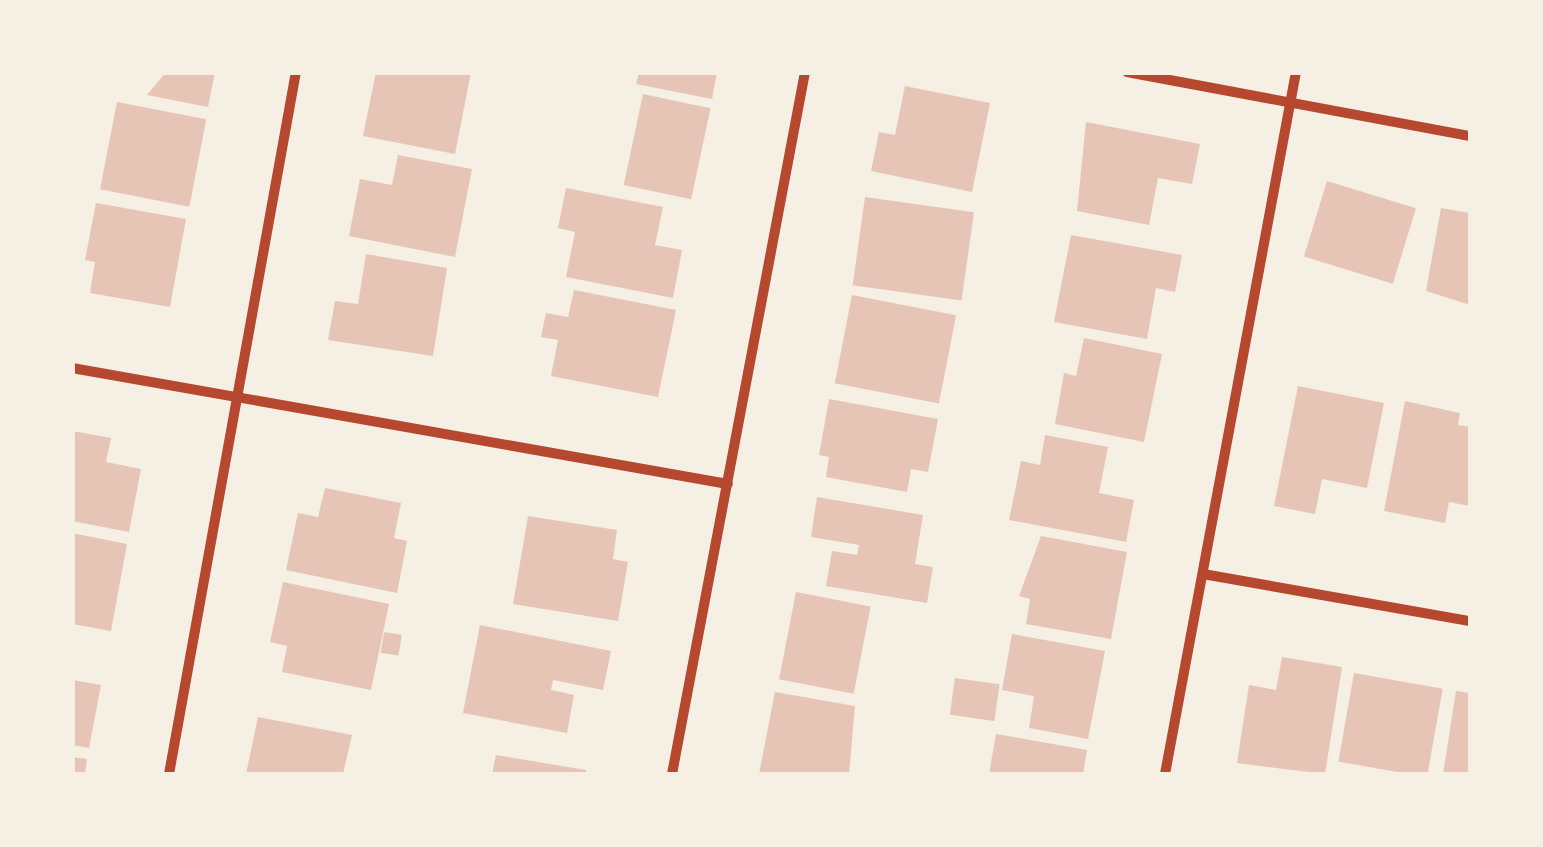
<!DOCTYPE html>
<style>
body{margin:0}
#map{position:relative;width:1543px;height:847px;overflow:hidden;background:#f6efe4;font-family:"PT Sans Narrow",sans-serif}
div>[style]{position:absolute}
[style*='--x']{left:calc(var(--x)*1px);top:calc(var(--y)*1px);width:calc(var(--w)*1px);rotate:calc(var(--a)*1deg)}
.building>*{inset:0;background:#e6c5b7;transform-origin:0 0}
.minor>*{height:10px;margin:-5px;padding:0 5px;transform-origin:5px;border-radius:5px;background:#b5482f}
span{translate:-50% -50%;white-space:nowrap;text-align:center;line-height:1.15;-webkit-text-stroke:8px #f6efe4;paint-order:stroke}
.frame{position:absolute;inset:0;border:75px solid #f6efe4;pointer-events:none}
</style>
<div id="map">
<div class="building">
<i style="clip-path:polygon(166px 72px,215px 72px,208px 107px,147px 95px)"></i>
<i style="clip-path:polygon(376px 72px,471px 72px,455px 154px,363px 136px)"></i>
<i style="clip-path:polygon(639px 72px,717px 72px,712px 99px,636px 84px)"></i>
<i style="clip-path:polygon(905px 86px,990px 103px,972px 192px,871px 171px,879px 132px,895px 135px)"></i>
<i style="left:643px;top:94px;width:69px;height:93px;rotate:12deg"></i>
<i style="left:117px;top:102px;width:91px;height:89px;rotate:11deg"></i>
<i style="clip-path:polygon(1086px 122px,1200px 144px,1192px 184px,1158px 178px,1149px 225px,1077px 211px)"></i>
<i style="clip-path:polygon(398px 155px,472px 169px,455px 257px,349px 236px,360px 179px,392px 185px)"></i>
<i style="left:1327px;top:181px;width:93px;height:79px;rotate:17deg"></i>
<i style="clip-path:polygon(566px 188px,663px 207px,655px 245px,682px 250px,673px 298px,566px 277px,575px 232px,558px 228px)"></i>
<i style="left:865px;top:197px;width:110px;height:89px;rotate:8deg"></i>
<i style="clip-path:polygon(96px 203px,186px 219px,170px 307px,90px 293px,95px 262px,85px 260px)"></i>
<i style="clip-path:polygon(1441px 208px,1470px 213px,1470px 305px,1426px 291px)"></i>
<i style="clip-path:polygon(1071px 235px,1182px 255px,1175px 292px,1156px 288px,1147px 339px,1054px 322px)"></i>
<i style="clip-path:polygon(366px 254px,447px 268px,433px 356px,328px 340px,335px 301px,358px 304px)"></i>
<i style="clip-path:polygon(574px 290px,676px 310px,658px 397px,551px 376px,558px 340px,541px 337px,546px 313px,568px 317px)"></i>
<i style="left:852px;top:295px;width:106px;height:90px;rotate:11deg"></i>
<i style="clip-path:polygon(1084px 338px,1162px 354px,1144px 442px,1055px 424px,1064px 373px,1076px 376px)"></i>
<i style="clip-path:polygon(1298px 386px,1384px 403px,1367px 488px,1322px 479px,1315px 514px,1274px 506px)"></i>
<i style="clip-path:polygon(829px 399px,938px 419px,928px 472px,911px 469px,907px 492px,826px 477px,829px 457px,819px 455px)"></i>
<i style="clip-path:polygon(1405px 401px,1460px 413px,1458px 425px,1470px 427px,1470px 506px,1449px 502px,1445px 523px,1384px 511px)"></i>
<i style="clip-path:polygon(72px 431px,111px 438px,106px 462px,141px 469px,129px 532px,72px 521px)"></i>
<i style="clip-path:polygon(1045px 435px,1108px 447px,1099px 493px,1134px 500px,1126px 542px,1009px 520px,1021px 461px,1040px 465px)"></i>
<i style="clip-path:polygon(325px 488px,401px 503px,394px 538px,407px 541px,397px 593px,286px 570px,298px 513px,318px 517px)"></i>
<i style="clip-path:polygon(817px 497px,923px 515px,915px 564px,933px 567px,927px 603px,826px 586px,832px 551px,857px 555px,859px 545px,811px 537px)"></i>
<i style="clip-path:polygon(528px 516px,617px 530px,613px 559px,628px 562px,618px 621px,513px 604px)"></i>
<i style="clip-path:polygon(72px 533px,127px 544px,111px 631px,72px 624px)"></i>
<i style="clip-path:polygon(1041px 536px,1127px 552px,1111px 639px,1026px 624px,1030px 599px,1019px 596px)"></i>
<i style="clip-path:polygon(283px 582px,389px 604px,371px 690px,282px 672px,287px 646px,270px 642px)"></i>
<i style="left:796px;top:592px;width:76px;height:89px;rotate:11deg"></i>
<i style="clip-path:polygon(480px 625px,611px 651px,603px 690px,553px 680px,551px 690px,574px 695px,567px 733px,463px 713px)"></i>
<i style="left:384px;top:632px;width:18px;height:21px;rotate:9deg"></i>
<i style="clip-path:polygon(1012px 634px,1105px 651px,1088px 739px,1029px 728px,1034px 696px,1002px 690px)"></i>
<i style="clip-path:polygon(1282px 657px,1342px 667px,1325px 774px,1237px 763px,1249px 685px,1276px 690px)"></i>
<i style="left:1354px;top:673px;width:90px;height:90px;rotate:10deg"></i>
<i style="left:955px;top:678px;width:45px;height:37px;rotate:8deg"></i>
<i style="clip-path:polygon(72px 680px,101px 685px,89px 748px,72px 745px)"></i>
<i style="clip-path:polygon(1456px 691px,1470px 693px,1470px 774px,1443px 774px)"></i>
<i style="clip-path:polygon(775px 692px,855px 706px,849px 774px,759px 774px)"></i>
<i style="clip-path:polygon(258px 717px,352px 735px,343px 774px,246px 774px)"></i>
<i style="clip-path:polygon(996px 734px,1087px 750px,1083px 774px,989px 774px)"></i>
<i style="clip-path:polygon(496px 755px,586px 770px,586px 774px,492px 774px)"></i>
<i style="clip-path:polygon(72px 757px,87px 759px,85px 774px,72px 774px)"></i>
</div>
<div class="minor">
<i style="--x:1127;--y:72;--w:349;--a:10.6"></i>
<i style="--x:72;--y:368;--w:666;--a:10.03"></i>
<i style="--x:1203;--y:574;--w:271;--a:10"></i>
<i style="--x:169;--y:774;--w:713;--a:-79.75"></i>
<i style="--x:672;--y:774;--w:714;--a:-79.27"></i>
<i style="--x:1165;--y:774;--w:714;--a:-79.43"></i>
</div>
<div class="frame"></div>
</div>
